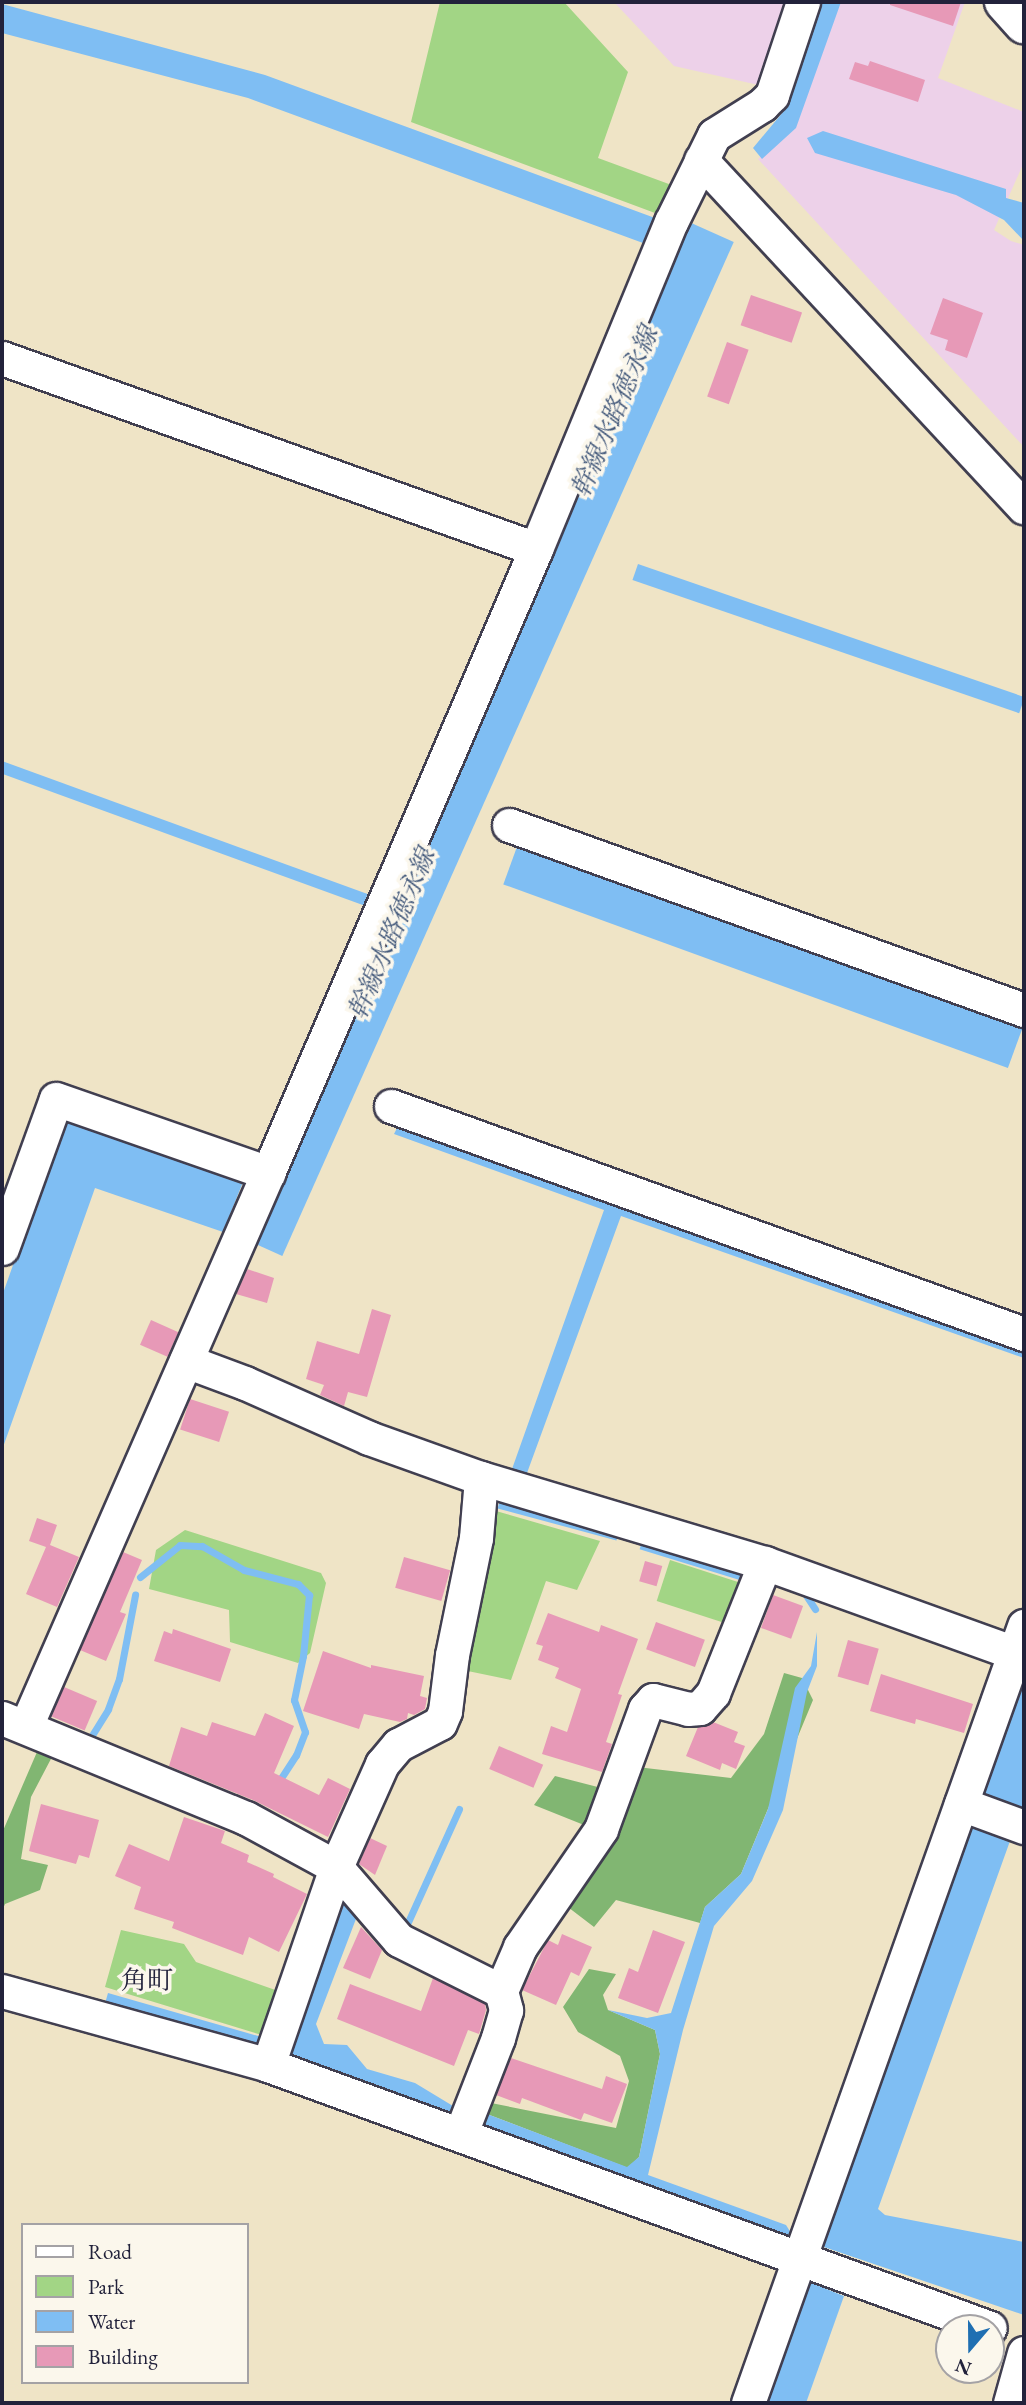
<!DOCTYPE html>
<meta charset="utf-8">
<style>
body{margin:0}
#map{position:relative;width:1026px;height:2405px;overflow:hidden;background:#efe4c6;font-family:"EB Garamond","Noto Serif JP",serif}
div>[style]{position:absolute}
[style*='--x']{left:calc(var(--x)*1px);top:calc(var(--y)*1px);width:calc(var(--w)*1px);rotate:calc(var(--a)*1deg)}
.built>*{inset:0;background:#edd1e9}
.green>*{inset:0;background:#a2d585;transform-origin:0 0}
.forest>*{inset:0;background:#81b672}
.water>*{inset:0;background:#7fbef3;transform-origin:0 0}
.stream>*{height:7px;margin:-3.5px;padding:0 3.5px;transform-origin:3.5px;border-radius:3.5px;background:#7fbef3}
.building>*{inset:0;background:#e799b7;transform-origin:0 0}
.roads{filter:drop-shadow(2px 0 #413f50) drop-shadow(-2px 0 #413f50) drop-shadow(0 2px #413f50) drop-shadow(0 -2px #413f50)}
.minor>*{height:33px;margin:-16.5px;padding:0 16.5px;transform-origin:16.5px;border-radius:16.5px;background:#fff}
.highway>*{height:38px;margin:-19px;padding:0 19px;transform-origin:19px;border-radius:19px;background:#fff}
span{translate:-50% -50%;white-space:nowrap;text-align:center;line-height:1.15;-webkit-text-stroke:7px #fbf7ec;paint-order:stroke}
.water-label{font-size:26px;color:#43597b;font-style:italic}
.neighbourhood-label{font-size:26px;color:#22223b}
.frame{position:absolute;inset:0;border:4px solid #22223b;pointer-events:none}
.legend{position:absolute;left:21px;top:2223px;width:228px;height:161px;box-sizing:border-box;background:#fbf7ec;border:2px solid #a4a2a5;margin:0;padding:9px 12px;list-style:none;font-size:21px;color:#22223b}
.legend li{display:flex;align-items:center;gap:14px;height:35px}
.legend b{width:35px;border:2px solid #a4a2a5}
.north{position:absolute;left:935px;top:2314px;width:70px;height:70px;box-sizing:border-box;background:#fbf7ec;border:2px solid #a4a2a5;border-radius:50%;rotate:200deg;font-size:19px;font-weight:700;line-height:28px;text-align:center;color:#22223b}
.north::after{content:'';display:block;margin:auto;width:24px;height:32px;background:#1f6fb2;clip-path:polygon(50% 0,100% 100%,50% 72%,0 100%)}
</style>
<div id="map">
<div class="built">
<i style="clip-path:polygon(614px 2px,791px 2px,763px 86px,674px 66px)"></i>
<i style="clip-path:polygon(839px 2px,965px 2px,938px 78px,1024px 112px,1024px 162px,994px 230px,1011px 241px,1024px 245px,1024px 447px,758px 159px,795px 126px)"></i>
</div>
<div class="green">
<i style="clip-path:polygon(440px 2px,564px 2px,628px 72px,598px 158px,677px 187px,663px 216px,411px 122px)"></i>
<i style="clip-path:polygon(489px 1509px,600px 1541px,577px 1590px,546px 1581px,511px 1680px,458px 1669px)"></i>
<i style="clip-path:polygon(185px 1530px,321px 1573px,326px 1583px,310px 1653px,298px 1663px,230px 1642px,229px 1610px,149px 1589px,156px 1550px)"></i>
<i style="left:670px;top:1560px;width:82px;height:43px;rotate:18deg"></i>
<i style="clip-path:polygon(121px 1930px,184px 1944px,196px 1962px,281px 1992px,265px 2036px,105px 1987px)"></i>
</div>
<div class="forest">
<i style="clip-path:polygon(784px 1673px,802px 1678px,813px 1700px,741px 1874px,705px 1907px,700px 1923px,616px 1900px,594px 1927px,560px 1901px,594px 1829px,534px 1805px,555px 1776px,621px 1793px,637px 1767px,731px 1778px,764px 1734px)"></i>
<i style="clip-path:polygon(40px 1745px,53px 1755px,31px 1797px,21px 1859px,48px 1865px,40px 1890px,5px 1904px,2px 1911px,2px 1833px)"></i>
<i style="clip-path:polygon(589px 1969px,616px 1974px,603px 1995px,608px 2010px,655px 2030px,660px 2054px,639px 2157px,628px 2168px,487px 2114px,486px 2102px,616px 2128px,629px 2081px,620px 2056px,578px 2032px,563px 2007px)"></i>
</div>
<div class="water">
<i style="clip-path:polygon(822px 2px,841px 2px,796px 128px,762px 159px,753px 148px,783px 112px)"></i>
<i style="clip-path:polygon(2px 4px,265px 75px,655px 218px,643px 243px,248px 98px,2px 33px)"></i>
<i style="clip-path:polygon(823px 131px,1006px 189px,1006px 198px,1024px 203px,1024px 241px,1004px 220px,956px 195px,815px 153px,807px 138px)"></i>
<i style="left:689px;top:222px;width:49px;height:1110px;rotate:24deg"></i>
<i style="left:638px;top:564px;width:409px;height:17px;rotate:19deg"></i>
<i style="left:2px;top:761px;width:389px;height:12px;rotate:20deg"></i>
<i style="left:518px;top:844px;width:537px;height:43px;rotate:20deg"></i>
<i style="clip-path:polygon(65px 1119px,243px 1182px,223px 1232px,95px 1188px,2px 1450px,2px 1296px)"></i>
<i style="clip-path:polygon(400px 1122px,1024px 1346px,1024px 1358px,621px 1216px,527px 1473px,512px 1469px,604px 1210px,394px 1134px)"></i>
<i style="left:501px;top:1496px;width:123px;height:13px;rotate:15deg"></i>
<i style="left:644px;top:1535px;width:108px;height:15px;rotate:17deg"></i>
<i style="clip-path:polygon(817px 1632px,817px 1666px,807px 1692px,783px 1810px,752px 1881px,714px 1926px,683px 2030px,648px 2175px,786px 2225px,791px 2233px,786px 2242px,490px 2132px,480px 2122px,487px 2114px,627px 2167px,639px 2157px,660px 2054px,655px 2030px,608px 2010px,647px 2018px,671px 2013px,705px 1907px,741px 1874px,768px 1809px,795px 1688px,811px 1666px)"></i>
<i style="clip-path:polygon(1024px 1663px,1024px 1803px,1022px 1808px,978px 1793px)"></i>
<i style="clip-path:polygon(966px 1825px,1010px 1841px,878px 2209px,885px 2215px,1024px 2242px,1024px 2315px,818px 2245px)"></i>
<i style="clip-path:polygon(343px 1894px,359px 1911px,316px 2024px,324px 2044px,347px 2045px,367px 2069px,415px 2083px,453px 2106px,451px 2117px,287px 2061px)"></i>
<i style="left:108px;top:1993px;width:159px;height:15px;rotate:16deg"></i>
<i style="clip-path:polygon(804px 2280px,844px 2296px,806px 2403px,761px 2403px)"></i>
</div>
<div class="stream">
<i style="--x:140;--y:1577;--w:51;--a:-38.7"></i>
<i style="--x:180;--y:1545;--w:22;--a:3"></i>
<i style="--x:202;--y:1546;--w:48;--a:29.7"></i>
<i style="--x:244;--y:1570;--w:56;--a:14.5"></i>
<i style="--x:298;--y:1584;--w:16;--a:45"></i>
<i style="--x:309;--y:1595;--w:61;--a:95.6"></i>
<i style="--x:303;--y:1656;--w:45;--a:101.6"></i>
<i style="--x:294;--y:1700;--w:34;--a:71"></i>
<i style="--x:305;--y:1732;--w:25;--a:111"></i>
<i style="--x:296;--y:1755;--w:35;--a:123"></i>
<i style="--x:802;--y:1589;--w:24;--a:57"></i>
<i style="--x:89;--y:1740;--w:36;--a:-58"></i>
<i style="--x:108;--y:1709;--w:32;--a:-70"></i>
<i style="--x:119;--y:1679;--w:86;--a:-79.2"></i>
<i style="--x:408;--y:1922;--w:124;--a:-65.7"></i>
</div>
<div class="building">
<i style="clip-path:polygon(890px 2px,961px 2px,953px 26px,890px 5px)"></i>
<i style="clip-path:polygon(870px 61px,925px 80px,918px 102px,849px 79px,855px 62px,868px 66px)"></i>
<i style="left:751px;top:295px;width:54px;height:32px;rotate:19deg"></i>
<i style="clip-path:polygon(943px 298px,983px 313px,967px 358px,945px 350px,948px 340px,930px 334px)"></i>
<i style="left:727px;top:342px;width:23px;height:58px;rotate:20deg"></i>
<i style="clip-path:polygon(247px 1269px,274px 1278px,267px 1303px,236px 1294px)"></i>
<i style="clip-path:polygon(372px 1309px,391px 1315px,367px 1397px,348px 1392px,344px 1406px,320px 1395px,324px 1385px,306px 1379px,317px 1341px,359px 1354px)"></i>
<i style="left:151px;top:1320px;width:30px;height:27px;rotate:24deg"></i>
<i style="left:190px;top:1399px;width:41px;height:32px;rotate:18deg"></i>
<i style="clip-path:polygon(37px 1518px,57px 1525px,50px 1545px,79px 1557px,57px 1607px,26px 1594px,46px 1547px,29px 1541px)"></i>
<i style="clip-path:polygon(123px 1552px,142px 1560px,120px 1612px,126px 1614px,106px 1661px,80px 1650px)"></i>
<i style="left:404px;top:1557px;width:48px;height:32px;rotate:16deg"></i>
<i style="left:645px;top:1561px;width:18px;height:21px;rotate:16deg"></i>
<i style="left:773px;top:1595px;width:32px;height:35px;rotate:20deg"></i>
<i style="clip-path:polygon(548px 1613px,599px 1632px,601px 1625px,638px 1639px,618px 1694px,622px 1695px,606px 1742px,612px 1744px,602px 1772px,542px 1754px,551px 1726px,567px 1732px,581px 1689px,555px 1678px,559px 1668px,538px 1660px,543px 1646px,536px 1644px)"></i>
<i style="left:656px;top:1622px;width:52px;height:29px;rotate:20deg"></i>
<i style="clip-path:polygon(173px 1629px,231px 1649px,220px 1682px,154px 1661px,164px 1631px,172px 1634px)"></i>
<i style="left:848px;top:1640px;width:32px;height:38px;rotate:16deg"></i>
<i style="clip-path:polygon(323px 1651px,371px 1668px,371px 1665px,424px 1676px,420px 1696px,427px 1698px,425px 1709px,414px 1715px,408px 1713px,407px 1719px,400px 1722px,364px 1714px,359px 1729px,303px 1711px)"></i>
<i style="clip-path:polygon(881px 1674px,973px 1704px,964px 1733px,916px 1719px,915px 1724px,870px 1711px)"></i>
<i style="left:64px;top:1687px;width:36px;height:32px;rotate:23deg"></i>
<i style="clip-path:polygon(265px 1713px,294px 1726px,274px 1773px,319px 1795px,328px 1778px,350px 1789px,328px 1837px,253px 1800px,169px 1766px,181px 1727px,207px 1736px,212px 1722px,255px 1736px)"></i>
<i style="clip-path:polygon(713px 1722px,738px 1732px,734px 1742px,745px 1746px,736px 1769px,722px 1763px,720px 1770px,686px 1756px,698px 1727px)"></i>
<i style="left:499px;top:1746px;width:48px;height:25px;rotate:23deg"></i>
<i style="clip-path:polygon(41px 1804px,99px 1820px,89px 1858px,79px 1855px,76px 1864px,29px 1851px)"></i>
<i style="clip-path:polygon(184px 1817px,225px 1831px,221px 1843px,249px 1855px,247px 1862px,274px 1874px,273px 1877px,307px 1894px,279px 1952px,249px 1937px,243px 1955px,172px 1928px,174px 1922px,134px 1909px,141px 1887px,115px 1876px,129px 1844px,169px 1861px)"></i>
<i style="clip-path:polygon(370px 1838px,387px 1846px,375px 1875px,359px 1864px)"></i>
<i style="clip-path:polygon(361px 1927px,382px 1950px,370px 1979px,343px 1968px)"></i>
<i style="clip-path:polygon(653px 1930px,685px 1942px,658px 2013px,618px 1998px,629px 1968px,638px 1972px)"></i>
<i style="clip-path:polygon(562px 1934px,592px 1947px,579px 1976px,571px 1972px,556px 2005px,522px 1990px,548px 1940px,558px 1945px)"></i>
<i style="clip-path:polygon(433px 1978px,485px 2004px,486px 2010px,479px 2034px,468px 2030px,454px 2066px,337px 2019px,350px 1984px,421px 2011px)"></i>
<i style="clip-path:polygon(511px 2058px,602px 2089px,606px 2076px,627px 2084px,612px 2123px,584px 2113px,581px 2120px,522px 2098px,520px 2104px,496px 2095px)"></i>
</div>
<div class="roads">
<div class="minor">
<i style="--x:701;--y:160;--w:474;--a:47.1"></i>
<i style="--x:2;--y:358;--w:567;--a:19.68"></i>
<i style="--x:509;--y:825;--w:547;--a:19.76"></i>
<i style="--x:391;--y:1106;--w:673;--a:19.81"></i>
<i style="--x:2;--y:1248;--w:158;--a:-70.1"></i>
<i style="--x:56;--y:1099;--w:225;--a:19.2"></i>
<i style="--x:268;--y:1173;--w:679;--a:-66.76"></i>
<i style="--x:536;--y:549;--w:354;--a:-67.6"></i>
<i style="--x:671;--y:222;--w:97;--a:-63.7"></i>
<i style="--x:714;--y:135;--w:57;--a:-32"></i>
<i style="--x:762;--y:105;--w:14;--a:-45"></i>
<i style="--x:772;--y:95;--w:98;--a:-71.6"></i>
<i style="--x:186;--y:1361;--w:63;--a:20.4"></i>
<i style="--x:245;--y:1383;--w:136;--a:23.9"></i>
<i style="--x:369;--y:1438;--w:119;--a:19.7"></i>
<i style="--x:481;--y:1478;--w:296;--a:16.7"></i>
<i style="--x:765;--y:1563;--w:266;--a:19.8"></i>
<i style="--x:2;--y:1718;--w:264;--a:22.3"></i>
<i style="--x:246;--y:1818;--w:102;--a:28.6"></i>
<i style="--x:336;--y:1867;--w:96;--a:49.2"></i>
<i style="--x:399;--y:1940;--w:114;--a:26.6"></i>
<i style="--x:501;--y:1991;--w:20;--a:75"></i>
<i style="--x:506;--y:2010;--w:29;--a:106"></i>
<i style="--x:498;--y:2038;--w:102;--a:111.3"></i>
<i style="--x:26;--y:1726;--w:604;--a:-66.37"></i>
<i style="--x:961;--y:1804;--w:67;--a:20.1"></i>
<i style="--x:2;--y:1991;--w:276;--a:15.5"></i>
<i style="--x:268;--y:2065;--w:768;--a:20.01"></i>
<i style="--x:501;--y:1991;--w:48;--a:-66.6"></i>
<i style="--x:520;--y:1947;--w:143;--a:-55.5"></i>
<i style="--x:601;--y:1829;--w:128;--a:-69.9"></i>
<i style="--x:645;--y:1709;--w:12;--a:-48"></i>
<i style="--x:653;--y:1700;--w:36;--a:14"></i>
<i style="--x:688;--y:1709;--w:12;--a:-5"></i>
<i style="--x:700;--y:1708;--w:20;--a:-49"></i>
<i style="--x:713;--y:1693;--w:140;--a:-68.2"></i>
<i style="--x:268;--y:2065;--w:209;--a:-71"></i>
<i style="--x:336;--y:1867;--w:113;--a:-65.9"></i>
<i style="--x:382;--y:1764;--w:25;--a:-50"></i>
<i style="--x:398;--y:1745;--w:47;--a:-27.6"></i>
<i style="--x:440;--y:1723;--w:13;--a:-67"></i>
<i style="--x:445;--y:1711;--w:56;--a:-82.9"></i>
<i style="--x:452;--y:1655;--w:119;--a:-78.4"></i>
<i style="--x:476;--y:1538;--w:60;--a:-85.2"></i>
<i style="--x:748;--y:2403;--w:825;--a:-70.44"></i>
<i style="--x:1010;--y:2403;--w:52;--a:-74.4"></i>
</div>
<div class="highway">
<i style="--x:1004;--y:2;--w:30;--a:48"></i>
</div>
</div>
<div class="water-label">
<span style="left:615px;top:412px;rotate:-67deg">幹線水路徳永線</span>
<span style="left:392px;top:934px;rotate:-67deg">幹線水路徳永線</span>
</div>
<div class="neighbourhood-label">
<span style="left:147px;top:1981px">角町</span>
</div>
<div class="frame"></div>
<ul class="legend">
<li><b style="height:9px;background:#fff"></b>Road</li>
<li><b style="height:19px;background:#a2d585"></b>Park</li>
<li><b style="height:19px;background:#7fbef3"></b>Water</li>
<li><b style="height:19px;background:#e799b7"></b>Building</li>
</ul>
<div class="north">N</div>
</div>
